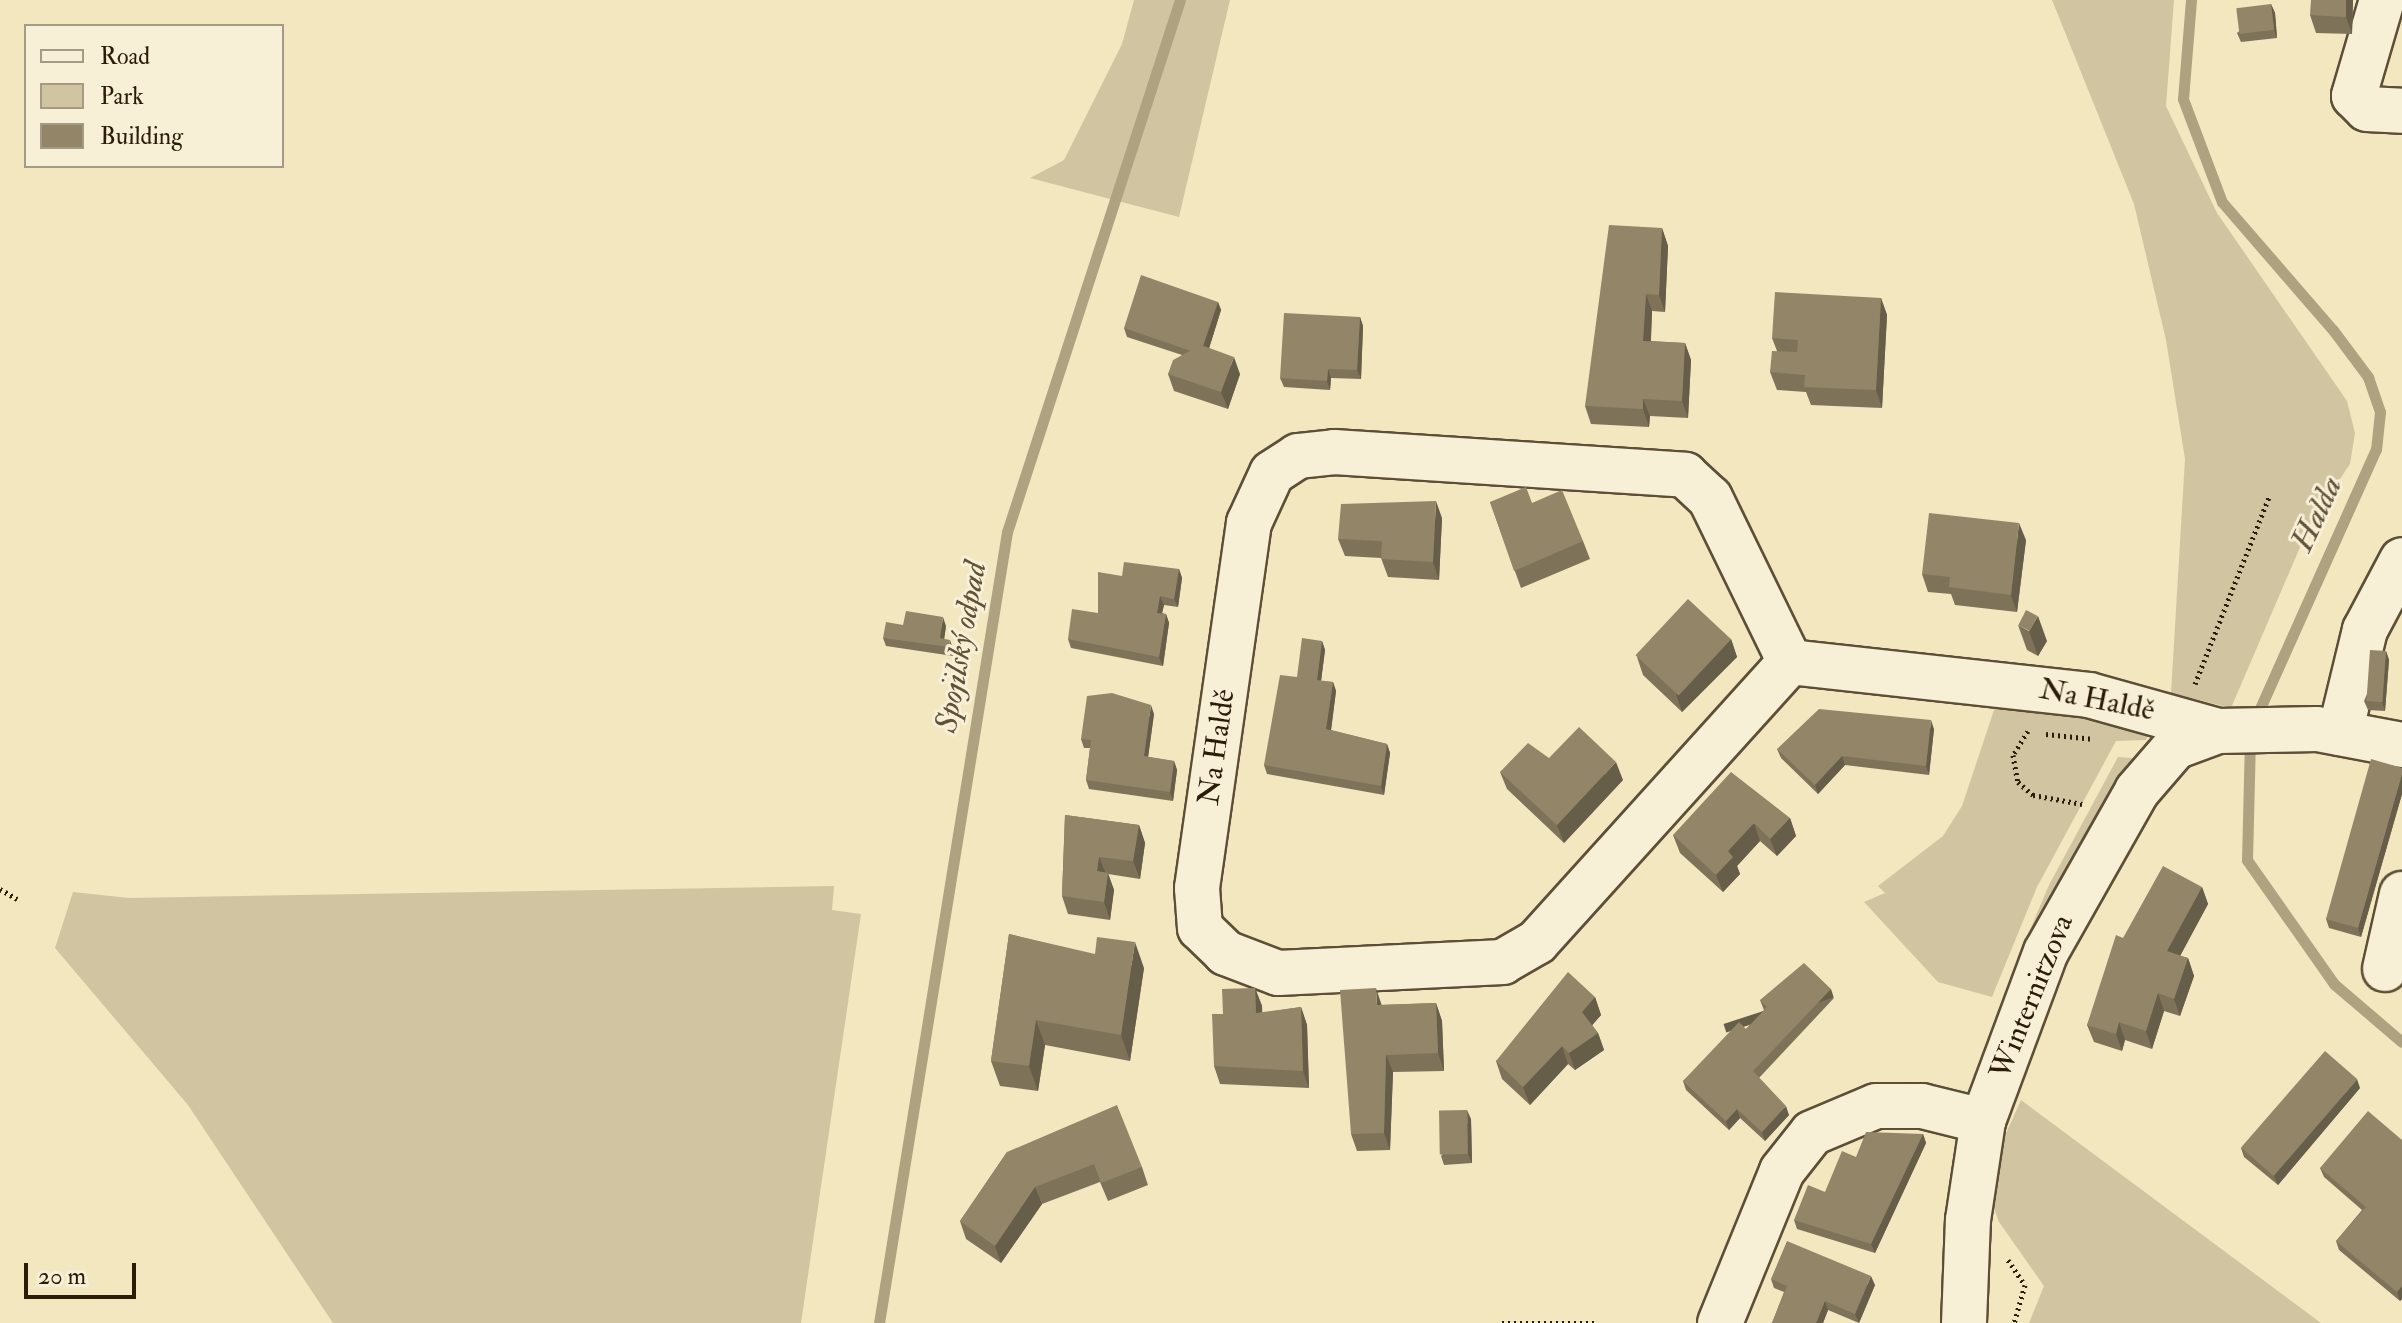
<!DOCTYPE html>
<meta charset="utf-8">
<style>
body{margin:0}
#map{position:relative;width:2402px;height:1323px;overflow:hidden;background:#f3e7c0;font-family:"IM FELL Double Pica",serif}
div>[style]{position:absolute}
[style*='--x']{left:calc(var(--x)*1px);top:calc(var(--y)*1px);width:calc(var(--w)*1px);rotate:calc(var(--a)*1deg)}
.green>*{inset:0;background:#d1c4a1}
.stream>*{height:11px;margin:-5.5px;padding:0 5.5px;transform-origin:5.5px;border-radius:5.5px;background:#afa281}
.path>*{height:5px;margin-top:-2.5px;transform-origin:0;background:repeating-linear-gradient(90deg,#2b1c08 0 2px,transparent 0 6px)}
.roads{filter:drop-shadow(2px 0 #5d4f36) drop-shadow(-2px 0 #5d4f36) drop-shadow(0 2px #5d4f36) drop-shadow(0 -2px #5d4f36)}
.minor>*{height:44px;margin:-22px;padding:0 22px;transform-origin:22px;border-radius:22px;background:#f7efd6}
.wall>*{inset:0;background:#7e7359}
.shaded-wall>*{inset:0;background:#675e49;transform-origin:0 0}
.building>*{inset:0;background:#938668;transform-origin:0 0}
span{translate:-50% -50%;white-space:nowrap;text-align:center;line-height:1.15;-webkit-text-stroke:6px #f7efd6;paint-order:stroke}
.street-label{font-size:30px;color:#2b1c08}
.water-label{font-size:32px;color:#605238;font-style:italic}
.legend{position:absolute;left:24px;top:24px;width:260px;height:144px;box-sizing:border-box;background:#f7efd6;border:2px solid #a59b84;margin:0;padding:10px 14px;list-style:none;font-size:24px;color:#2b1c08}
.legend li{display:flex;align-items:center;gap:16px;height:40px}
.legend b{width:40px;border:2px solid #a59b84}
.scale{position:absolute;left:24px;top:1263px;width:112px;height:36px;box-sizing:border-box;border:4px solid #2b1c08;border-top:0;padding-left:10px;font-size:24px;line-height:28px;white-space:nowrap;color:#2b1c08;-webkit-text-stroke:6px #f7efd6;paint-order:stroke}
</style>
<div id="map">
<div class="green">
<i style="clip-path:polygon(1134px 0,1230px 0,1179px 217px,1030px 178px,1064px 160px,1122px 44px)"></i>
<i style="clip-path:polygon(2052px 0,2174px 0,2166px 106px,2217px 213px,2347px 401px,2355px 433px,2350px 464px,2310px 524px,2231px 708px,2171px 693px,2185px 459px,2166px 340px,2134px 204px)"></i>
<i style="clip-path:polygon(1998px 698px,2151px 730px,2146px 740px,2116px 741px,2037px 887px,1992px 997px,1938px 982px,1864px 902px,1885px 893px,1878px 886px,1943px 836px,1962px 806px)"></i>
<i style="clip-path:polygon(2118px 757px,2132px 758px,2018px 958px,2049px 885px)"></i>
<i style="clip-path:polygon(834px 886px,832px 910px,861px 914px,801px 1323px,333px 1323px,188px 1105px,55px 948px,73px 892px,129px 898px)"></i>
<i style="clip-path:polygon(2021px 1100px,2321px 1323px,2029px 1323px,2044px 1286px,1999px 1222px,1989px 1194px,1994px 1160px)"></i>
</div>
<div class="stream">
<i style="--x:2191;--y:0;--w:99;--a:94.6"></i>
<i style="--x:2183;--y:99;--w:110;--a:69.3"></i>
<i style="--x:2222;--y:202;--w:169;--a:49.1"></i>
<i style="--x:2333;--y:330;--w:59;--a:53.3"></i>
<i style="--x:2368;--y:377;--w:37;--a:71"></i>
<i style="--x:2380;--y:412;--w:37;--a:96"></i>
<i style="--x:2376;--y:449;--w:299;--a:114.1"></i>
<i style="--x:2250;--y:738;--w:122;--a:91.4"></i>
<i style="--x:2247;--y:860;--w:151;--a:54.9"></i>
<i style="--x:2334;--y:984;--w:89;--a:40.5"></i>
<i style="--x:879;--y:1323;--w:801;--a:-80.81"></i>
<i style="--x:1007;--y:532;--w:559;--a:-71.99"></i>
</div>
<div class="path">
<i style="--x:2195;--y:684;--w:203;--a:-68.4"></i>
<i style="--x:2028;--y:731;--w:28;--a:122"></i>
<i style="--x:2013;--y:755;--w:27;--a:80"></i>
<i style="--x:2018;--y:782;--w:20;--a:41"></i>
<i style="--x:2033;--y:795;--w:50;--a:10.4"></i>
<i style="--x:2046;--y:734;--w:48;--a:5.9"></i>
<i style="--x:0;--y:889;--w:20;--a:30"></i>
<i style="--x:2008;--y:1260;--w:30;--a:56"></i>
<i style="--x:2025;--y:1285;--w:40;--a:106"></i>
<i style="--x:1502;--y:1323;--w:94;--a:0"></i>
</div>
<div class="roads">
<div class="minor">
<i style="--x:2382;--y:0;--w:100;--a:106.3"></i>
<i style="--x:2354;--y:96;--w:18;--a:45"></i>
<i style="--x:2367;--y:109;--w:35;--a:3"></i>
<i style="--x:1334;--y:452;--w:352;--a:3.7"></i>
<i style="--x:1685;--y:475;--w:34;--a:43"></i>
<i style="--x:1710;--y:498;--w:182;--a:64"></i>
<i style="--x:1790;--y:662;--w:377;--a:132.1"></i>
<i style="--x:1537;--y:942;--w:39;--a:150"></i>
<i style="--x:1503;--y:962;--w:225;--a:177.2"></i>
<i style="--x:1278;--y:973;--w:56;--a:-159"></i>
<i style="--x:1226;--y:953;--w:36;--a:-136"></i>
<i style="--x:1200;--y:928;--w:40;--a:-94.3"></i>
<i style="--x:1197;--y:888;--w:369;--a:-81.9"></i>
<i style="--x:1249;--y:523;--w:55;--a:-65.3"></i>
<i style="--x:1272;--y:473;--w:31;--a:-33"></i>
<i style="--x:1298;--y:456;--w:36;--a:-6"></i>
<i style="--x:1790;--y:662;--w:301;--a:6.3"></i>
<i style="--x:2089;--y:695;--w:134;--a:15.6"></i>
<i style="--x:2218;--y:731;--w:99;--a:-1.2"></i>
<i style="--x:2317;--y:729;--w:86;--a:10.7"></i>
<i style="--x:2340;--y:733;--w:106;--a:-76.4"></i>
<i style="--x:2365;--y:630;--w:79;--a:-62.1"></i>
<i style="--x:2385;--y:969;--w:77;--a:-77.2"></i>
<i style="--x:1720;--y:1323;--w:164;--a:-67.8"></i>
<i style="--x:1782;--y:1171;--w:48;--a:-51.7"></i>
<i style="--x:1812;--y:1133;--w:69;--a:-22.9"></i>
<i style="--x:1876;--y:1106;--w:46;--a:0"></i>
<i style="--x:1922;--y:1106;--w:63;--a:13.8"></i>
<i style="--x:1964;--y:1323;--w:103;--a:-87.8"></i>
<i style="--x:1968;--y:1220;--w:100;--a:-81.4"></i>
<i style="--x:1983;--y:1121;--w:180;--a:-69.6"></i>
<i style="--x:2046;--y:952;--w:185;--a:-60.5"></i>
<i style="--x:2137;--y:791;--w:58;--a:-49.2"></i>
<i style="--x:2175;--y:747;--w:46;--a:-20.4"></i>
</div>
</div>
<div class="wall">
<i style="clip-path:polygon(2353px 0,2352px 34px,2316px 33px,2310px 15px)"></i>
<i style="clip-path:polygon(2271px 4px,2275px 13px,2277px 38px,2241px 42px,2237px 33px)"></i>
<i style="clip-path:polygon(1662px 228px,1668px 246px,1665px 312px,1652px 311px,1651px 341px,1685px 343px,1691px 360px,1688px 418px,1650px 416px,1649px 427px,1591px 424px,1585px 406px)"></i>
<i style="clip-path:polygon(1881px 298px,1887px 315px,1882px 408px,1811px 405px,1806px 392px,1777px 390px,1770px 372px,1777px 351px,1772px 338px)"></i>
<i style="clip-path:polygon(1218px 302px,1221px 310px,1209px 348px,1240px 374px,1228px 409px,1174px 391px,1168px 374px,1182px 355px,1127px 337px,1124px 328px)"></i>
<i style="clip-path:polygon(1360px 317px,1363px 326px,1361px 379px,1331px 378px,1330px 390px,1284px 387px,1280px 378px)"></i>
<i style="clip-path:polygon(1490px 502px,1532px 503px,1583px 541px,1590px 559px,1521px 588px)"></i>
<i style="clip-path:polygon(1442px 518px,1439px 580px,1388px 577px,1381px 558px,1345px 556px,1338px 539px)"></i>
<i style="clip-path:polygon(2026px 540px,2017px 612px,1955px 605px,1951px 594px,1928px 592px,1922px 574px)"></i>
<i style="clip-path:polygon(1179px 569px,1182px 578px,1178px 607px,1164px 605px,1162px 613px,1166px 614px,1169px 623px,1163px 666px,1071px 648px,1068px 639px,1098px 613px,1122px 576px)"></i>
<i style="clip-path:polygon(903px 625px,946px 626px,944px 639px,953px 649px,953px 656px,886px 646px,883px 638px)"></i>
<i style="clip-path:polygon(2018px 625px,2047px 641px,2038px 656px,2027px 650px)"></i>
<i style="clip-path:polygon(1731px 639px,1737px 657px,1682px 712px,1643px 675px,1637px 657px)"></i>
<i style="clip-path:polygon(1322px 641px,1325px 650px,1321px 681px,1333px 682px,1336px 691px,1331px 730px,1387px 744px,1390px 753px,1384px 795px,1267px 774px,1264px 765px,1297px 677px)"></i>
<i style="clip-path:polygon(2386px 651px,2389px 660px,2385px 711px,2368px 710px,2364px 701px)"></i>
<i style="clip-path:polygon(1154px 714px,1148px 757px,1174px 761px,1177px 770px,1173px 801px,1089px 789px,1086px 780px,1090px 748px,1084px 748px,1081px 739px)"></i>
<i style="clip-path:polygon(1934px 729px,1929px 775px,1845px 765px,1818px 794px,1781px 758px,1777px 749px)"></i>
<i style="clip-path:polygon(1549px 758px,1623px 780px,1564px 843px,1507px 789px,1500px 772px)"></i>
<i style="clip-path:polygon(2402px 768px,2402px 794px,2361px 937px,2329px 928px,2326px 919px)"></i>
<i style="clip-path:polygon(1065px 815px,1139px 825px,1145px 843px,1140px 879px,1108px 874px,1114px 890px,1110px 920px,1068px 914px,1062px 896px)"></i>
<i style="clip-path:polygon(1790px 818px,1796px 836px,1777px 856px,1760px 841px,1737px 866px,1740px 874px,1723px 892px,1680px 853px,1673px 835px)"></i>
<i style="clip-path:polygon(2202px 887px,2208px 904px,2180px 956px,2188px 958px,2194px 976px,2180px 1016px,2164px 1011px,2152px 1049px,2125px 1040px,2122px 1051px,2094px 1042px,2087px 1025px,2123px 938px)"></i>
<i style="clip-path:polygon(1009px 934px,1144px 968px,1130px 1061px,1045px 1045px,1038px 1091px,1000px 1086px,991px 1061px)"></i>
<i style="clip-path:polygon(1255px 988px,1262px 1006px,1262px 1013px,1301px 1007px,1307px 1025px,1309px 1088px,1220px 1084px,1214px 1066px,1223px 1014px)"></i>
<i style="clip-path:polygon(1595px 997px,1601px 1015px,1592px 1025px,1598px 1033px,1604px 1050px,1575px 1070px,1568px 1064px,1530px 1105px,1502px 1079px,1496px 1061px)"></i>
<i style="clip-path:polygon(1834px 998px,1759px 1078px,1789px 1115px,1765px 1141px,1740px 1118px,1729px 1130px,1686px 1090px,1683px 1081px,1746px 1029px,1764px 1010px,1760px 1000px)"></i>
<i style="clip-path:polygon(1436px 1003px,1442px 1021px,1444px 1071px,1393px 1072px,1390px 1150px,1357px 1151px,1351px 1134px,1382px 1005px)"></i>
<i style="clip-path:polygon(2360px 1088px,2278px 1185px,2244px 1157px,2241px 1148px)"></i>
<i style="clip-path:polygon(1471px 1119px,1472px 1163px,1444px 1165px,1441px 1156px)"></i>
<i style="clip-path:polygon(1923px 1134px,1926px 1143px,1875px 1253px,1797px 1229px,1794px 1220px,1825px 1192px,1856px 1157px)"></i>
<i style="clip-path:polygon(2402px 1140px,2402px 1299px,2400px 1301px,2339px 1250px,2336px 1241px,2362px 1210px,2324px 1177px,2320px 1168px)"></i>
<i style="clip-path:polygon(1007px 1152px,1142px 1167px,1148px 1185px,1108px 1201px,1100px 1182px,1042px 1204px,1001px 1263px,966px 1239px,960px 1221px)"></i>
<i style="clip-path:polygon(1771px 1279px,1875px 1285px,1859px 1323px,1828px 1310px,1823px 1323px,1772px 1323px,1784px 1292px,1774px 1288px)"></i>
</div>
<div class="shaded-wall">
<i style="clip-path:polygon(2346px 0,2353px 0,2352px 34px,2346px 17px)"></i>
<i style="clip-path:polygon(2271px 4px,2275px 13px,2277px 38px,2274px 30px)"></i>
<i style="clip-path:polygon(1662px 228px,1668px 246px,1665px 312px,1659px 295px)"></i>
<i style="clip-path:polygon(1646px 294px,1652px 311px,1650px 358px,1643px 341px)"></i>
<i style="clip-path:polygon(1881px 298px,1887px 315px,1882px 408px,1876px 390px)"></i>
<i style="clip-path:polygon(1218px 302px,1221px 310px,1207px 355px,1203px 346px)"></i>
<i style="clip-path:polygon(1360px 317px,1363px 326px,1361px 379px,1357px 370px)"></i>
<i style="clip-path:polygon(1685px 343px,1691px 360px,1688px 418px,1682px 401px)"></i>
<i style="clip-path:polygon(1234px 357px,1240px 374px,1228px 409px,1221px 392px)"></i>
<i style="clip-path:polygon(1328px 369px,1331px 378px,1330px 390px,1327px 381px)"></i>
<i style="clip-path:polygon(1643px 399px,1650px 416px,1649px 427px,1643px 409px)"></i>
<i style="clip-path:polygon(1436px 501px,1442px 518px,1439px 580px,1433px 562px)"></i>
<i style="clip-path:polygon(2019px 523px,2026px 540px,2017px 612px,2011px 595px)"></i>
<i style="clip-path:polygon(1179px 569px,1182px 578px,1178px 607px,1174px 599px)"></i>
<i style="clip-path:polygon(1160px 596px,1164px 605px,1160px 622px,1157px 613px)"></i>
<i style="clip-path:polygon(1166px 614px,1169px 623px,1163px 666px,1159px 657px)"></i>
<i style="clip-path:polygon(2038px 616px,2047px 641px,2038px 656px,2029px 631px)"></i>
<i style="clip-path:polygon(943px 617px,946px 626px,943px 647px,940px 638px)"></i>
<i style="clip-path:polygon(1731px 639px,1737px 657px,1682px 712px,1676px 694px)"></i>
<i style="clip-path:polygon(950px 640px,953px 649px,953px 656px,949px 647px)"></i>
<i style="clip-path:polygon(1322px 641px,1325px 650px,1320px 689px,1317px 680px)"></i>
<i style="clip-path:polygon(2386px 651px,2389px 660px,2385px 711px,2382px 702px)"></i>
<i style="clip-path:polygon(1333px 682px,1336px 691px,1330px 738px,1326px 729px)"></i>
<i style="clip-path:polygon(1151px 705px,1154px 714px,1147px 765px,1144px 756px)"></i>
<i style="clip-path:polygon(1931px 720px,1934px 729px,1929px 775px,1926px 766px)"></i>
<i style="clip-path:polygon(1387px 744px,1390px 753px,1384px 795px,1381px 786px)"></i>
<i style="clip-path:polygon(1842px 756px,1845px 765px,1818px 794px,1815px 785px)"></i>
<i style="clip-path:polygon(1174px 761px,1177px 770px,1173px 801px,1170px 792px)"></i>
<i style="clip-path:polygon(1616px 762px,1623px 780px,1564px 843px,1557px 825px)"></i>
<i style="clip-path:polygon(2402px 774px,2402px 794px,2361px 937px,2358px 928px)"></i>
<i style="clip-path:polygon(1790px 818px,1796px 836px,1777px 856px,1770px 839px)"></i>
<i style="clip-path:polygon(1754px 823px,1760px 841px,1737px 866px,1740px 874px,1723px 892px,1716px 875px,1728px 851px)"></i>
<i style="clip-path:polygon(1139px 825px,1145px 843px,1140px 879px,1133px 861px)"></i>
<i style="clip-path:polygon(1099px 857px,1106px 874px,1097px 871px)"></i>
<i style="clip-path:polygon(1108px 873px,1114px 890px,1110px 920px,1104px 902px)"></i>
<i style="clip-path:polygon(2202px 887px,2208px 904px,2173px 969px,2167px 951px)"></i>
<i style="clip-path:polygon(1135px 942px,1144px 968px,1130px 1061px,1121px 1035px)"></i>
<i style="clip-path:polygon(2188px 958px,2194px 976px,2180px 1016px,2174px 999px)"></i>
<i style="clip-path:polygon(1255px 988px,1262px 1006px,1263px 1031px,1256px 1013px)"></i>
<i style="clip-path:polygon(1376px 988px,1382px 1006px,1377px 1005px)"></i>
<i style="left:1831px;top:989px;width:9px;height:113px;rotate:72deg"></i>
<i style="clip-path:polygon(2158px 993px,2164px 1011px,2152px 1049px,2146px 1031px)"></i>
<i style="clip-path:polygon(1595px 997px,1601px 1015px,1589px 1029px,1582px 1012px)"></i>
<i style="clip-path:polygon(1436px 1003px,1442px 1021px,1444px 1071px,1438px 1053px)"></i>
<i style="clip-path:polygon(1301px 1007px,1307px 1025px,1309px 1088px,1303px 1071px)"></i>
<i style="clip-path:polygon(1036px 1020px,1045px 1045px,1038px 1091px,1029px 1066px)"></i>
<i style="clip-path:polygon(2119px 1022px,2125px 1040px,2122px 1051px,2116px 1034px)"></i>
<i style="clip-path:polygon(1598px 1033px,1604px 1050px,1575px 1070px,1569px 1053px)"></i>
<i style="clip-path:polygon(1562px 1046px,1568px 1064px,1530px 1105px,1523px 1087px)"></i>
<i style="clip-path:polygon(1386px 1055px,1393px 1072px,1390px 1150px,1384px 1133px)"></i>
<i style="clip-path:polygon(2357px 1079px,2360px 1088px,2278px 1185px,2274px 1176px)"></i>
<i style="clip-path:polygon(1786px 1106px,1789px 1115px,1765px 1141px,1762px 1132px)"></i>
<i style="clip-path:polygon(1737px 1109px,1740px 1118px,1729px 1130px,1726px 1121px)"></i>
<i style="clip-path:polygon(1467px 1110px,1471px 1119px,1472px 1163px,1468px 1154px)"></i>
<i style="clip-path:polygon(1923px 1134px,1926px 1143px,1875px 1253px,1871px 1244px)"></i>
<i style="clip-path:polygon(1035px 1187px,1042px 1204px,1001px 1263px,995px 1246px)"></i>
<i style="clip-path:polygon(1871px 1276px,1875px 1285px,1859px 1323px,1855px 1314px)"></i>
<i style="clip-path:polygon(2402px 1286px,2402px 1299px,2400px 1301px,2397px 1292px)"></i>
<i style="clip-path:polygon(1825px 1301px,1828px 1310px,1823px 1323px,1816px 1323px)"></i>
</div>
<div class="building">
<i style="clip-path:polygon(2311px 0,2346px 0,2346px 17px,2310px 15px)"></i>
<i style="left:2271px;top:4px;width:26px;height:35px;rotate:83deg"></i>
<i style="clip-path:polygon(1609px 225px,1662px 228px,1659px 295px,1646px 294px,1643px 341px,1685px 343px,1682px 401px,1643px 399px,1643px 409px,1585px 406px)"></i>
<i style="clip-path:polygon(1141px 275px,1218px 302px,1203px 346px,1201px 345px,1191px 351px,1124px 328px)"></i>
<i style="clip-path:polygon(1775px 292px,1881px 298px,1876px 390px,1804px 387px,1805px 375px,1770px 372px,1772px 351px,1797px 352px,1798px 340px,1772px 338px)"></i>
<i style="clip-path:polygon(1284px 313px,1360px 317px,1357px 370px,1328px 369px,1327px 381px,1280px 378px)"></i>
<i style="clip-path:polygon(1201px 345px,1234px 357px,1221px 392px,1168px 374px,1173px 360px)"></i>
<i style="clip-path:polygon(1526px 487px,1532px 503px,1562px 490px,1583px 541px,1514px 571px,1490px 502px)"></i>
<i style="clip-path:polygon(1436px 501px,1433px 562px,1381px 559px,1382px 541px,1338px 539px,1341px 504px)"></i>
<i style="clip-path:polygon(1929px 513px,2019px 523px,2011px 595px,1949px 587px,1950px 577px,1922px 574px)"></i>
<i style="clip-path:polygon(1124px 562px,1179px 569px,1174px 599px,1160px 596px,1157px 613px,1166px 614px,1159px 657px,1068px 639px,1072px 609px,1098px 613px,1098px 572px,1122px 576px)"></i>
<i style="left:1688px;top:599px;width:59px;height:77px;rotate:43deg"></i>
<i style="left:2026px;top:610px;width:13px;height:17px;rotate:27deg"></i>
<i style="clip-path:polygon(906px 611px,943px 617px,940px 638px,950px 640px,949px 647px,883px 638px,886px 622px,903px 625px)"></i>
<i style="clip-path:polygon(1302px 638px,1322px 641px,1317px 680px,1333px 682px,1326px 729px,1387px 744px,1381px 786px,1264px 765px,1280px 675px,1297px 677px)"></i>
<i style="left:2370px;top:650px;width:16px;height:51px;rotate:4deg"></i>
<i style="clip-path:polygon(1112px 693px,1151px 705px,1144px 756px,1174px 761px,1170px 792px,1086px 780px,1091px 740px,1081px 739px,1087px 696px)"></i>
<i style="clip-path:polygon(1819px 709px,1931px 720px,1926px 766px,1842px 756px,1815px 785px,1777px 749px)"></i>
<i style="clip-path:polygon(1579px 727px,1616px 762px,1557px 825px,1500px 772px,1528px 743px,1549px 758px)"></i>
<i style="clip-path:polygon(2371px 759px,2402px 768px,2402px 774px,2358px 928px,2326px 919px)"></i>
<i style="clip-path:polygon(1731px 772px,1790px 818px,1770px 839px,1754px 823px,1728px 851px,1733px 857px,1716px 875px,1673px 835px)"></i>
<i style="clip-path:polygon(1065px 815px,1139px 825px,1133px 861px,1099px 857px,1097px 871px,1108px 873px,1104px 902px,1062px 896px)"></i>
<i style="clip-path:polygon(2163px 866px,2202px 887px,2167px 951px,2188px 958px,2174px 999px,2158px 993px,2146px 1031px,2119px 1022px,2116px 1034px,2087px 1025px,2116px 935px,2123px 938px)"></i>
<i style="clip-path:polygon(1009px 934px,1095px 954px,1097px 937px,1135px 942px,1121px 1035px,1036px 1020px,1029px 1066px,991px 1061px)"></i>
<i style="clip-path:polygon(1804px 963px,1831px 989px,1753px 1071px,1786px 1106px,1762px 1132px,1737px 1109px,1726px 1121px,1683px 1081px,1739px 1022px,1746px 1029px,1767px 1007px,1760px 1000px)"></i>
<i style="clip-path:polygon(1568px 972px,1595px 997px,1582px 1012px,1598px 1033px,1569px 1053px,1562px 1046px,1523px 1087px,1496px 1061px)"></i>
<i style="clip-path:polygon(1255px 988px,1256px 1013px,1301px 1007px,1303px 1071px,1214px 1066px,1212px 1014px,1223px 1014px,1222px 989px)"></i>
<i style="clip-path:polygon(1376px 988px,1377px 1005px,1436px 1003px,1438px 1053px,1386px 1055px,1384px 1133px,1351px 1134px,1340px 990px)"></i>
<i style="left:2325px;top:1051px;width:43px;height:128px;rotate:41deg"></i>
<i style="clip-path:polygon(1117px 1105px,1142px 1167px,1101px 1183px,1094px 1164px,1035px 1187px,995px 1246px,960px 1221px,1007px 1152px)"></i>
<i style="left:1467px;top:1110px;width:44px;height:28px;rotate:89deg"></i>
<i style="clip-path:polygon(2368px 1111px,2402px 1140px,2402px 1286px,2397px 1292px,2336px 1241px,2366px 1207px,2320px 1168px)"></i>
<i style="clip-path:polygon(1866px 1132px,1923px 1134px,1871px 1244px,1794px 1220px,1808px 1185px,1825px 1192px,1842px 1151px,1856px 1157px)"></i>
<i style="clip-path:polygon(1787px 1241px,1871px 1276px,1855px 1314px,1825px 1301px,1816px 1323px,1772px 1323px,1787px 1286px,1771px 1279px)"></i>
</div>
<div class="street-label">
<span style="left:2097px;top:700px;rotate:11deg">Na Haldě</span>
<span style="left:1217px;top:747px;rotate:-82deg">Na Haldě</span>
<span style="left:2032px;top:997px;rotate:-68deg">Winternitzova</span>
</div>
<div class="water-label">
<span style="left:2317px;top:514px;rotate:-65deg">Halda</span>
<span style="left:961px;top:647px;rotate:-80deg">Spojilský odpad</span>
</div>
<ul class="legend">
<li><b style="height:10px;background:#f7efd6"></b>Road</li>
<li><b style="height:22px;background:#d1c4a1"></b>Park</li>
<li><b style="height:22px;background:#938668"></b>Building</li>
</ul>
<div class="scale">20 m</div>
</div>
